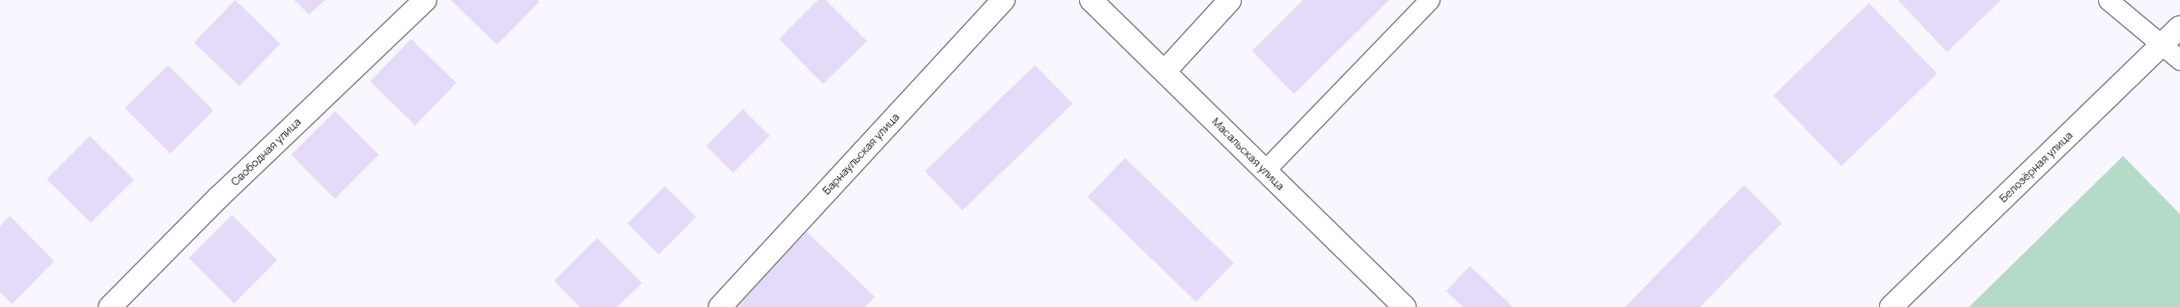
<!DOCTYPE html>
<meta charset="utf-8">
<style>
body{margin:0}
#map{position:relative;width:2180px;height:307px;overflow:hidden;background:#f8f6ff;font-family:Manrope,sans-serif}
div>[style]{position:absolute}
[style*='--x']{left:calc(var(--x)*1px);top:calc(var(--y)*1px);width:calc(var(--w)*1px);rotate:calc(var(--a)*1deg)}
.green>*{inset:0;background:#b4dbc8}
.building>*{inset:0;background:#e5dbf9;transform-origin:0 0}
.roads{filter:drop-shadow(1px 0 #8a8890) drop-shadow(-1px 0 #8a8890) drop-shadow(0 1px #8a8890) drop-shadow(0 -1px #8a8890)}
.service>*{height:19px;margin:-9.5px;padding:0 9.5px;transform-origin:9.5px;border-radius:9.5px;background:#fff}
.minor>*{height:22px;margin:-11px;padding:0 11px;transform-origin:11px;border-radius:11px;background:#fff}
.tertiary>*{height:22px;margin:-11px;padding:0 11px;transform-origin:11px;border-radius:11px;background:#fff}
span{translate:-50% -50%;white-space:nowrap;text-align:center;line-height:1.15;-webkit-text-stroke:3px #fff;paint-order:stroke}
.street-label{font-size:11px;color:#0c0b0e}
</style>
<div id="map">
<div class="green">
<i style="clip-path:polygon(2123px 156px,2180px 214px,2180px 307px,1969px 307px)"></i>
</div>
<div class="building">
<i style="left:235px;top:0;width:63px;height:59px;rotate:44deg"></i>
<i style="clip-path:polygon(294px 0,325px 0,309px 15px)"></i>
<i style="clip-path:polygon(451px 0,537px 0,539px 2px,497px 45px)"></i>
<i style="clip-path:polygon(818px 0,826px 0,867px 41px,823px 84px,779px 39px)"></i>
<i style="clip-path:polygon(1303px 0,1389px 0,1294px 94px,1252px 51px)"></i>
<i style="clip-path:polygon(1898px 0,2001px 0,1947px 52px)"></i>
<i style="left:1869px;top:3px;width:98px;height:133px;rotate:46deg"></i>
<i style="left:411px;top:39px;width:63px;height:59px;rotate:44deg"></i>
<i style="left:168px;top:65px;width:64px;height:61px;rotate:45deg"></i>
<i style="left:1035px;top:65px;width:54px;height:153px;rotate:46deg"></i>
<i style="left:743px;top:109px;width:38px;height:52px;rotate:45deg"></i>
<i style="left:335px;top:111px;width:62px;height:62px;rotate:45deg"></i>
<i style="left:90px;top:136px;width:62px;height:61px;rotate:45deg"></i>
<i style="left:1125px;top:158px;width:151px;height:54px;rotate:44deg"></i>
<i style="clip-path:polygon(1744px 185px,1782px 223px,1700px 307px,1625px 307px)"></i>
<i style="left:665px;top:186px;width:44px;height:53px;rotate:45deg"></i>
<i style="left:232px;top:215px;width:64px;height:61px;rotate:45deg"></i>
<i style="clip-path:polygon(10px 216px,54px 261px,12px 304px,0 292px,0 226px)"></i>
<i style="clip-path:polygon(807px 232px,875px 297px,865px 307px,733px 307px)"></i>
<i style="clip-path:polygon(597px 238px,642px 283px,617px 307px,580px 307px,554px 281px)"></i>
<i style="clip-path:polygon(1470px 266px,1513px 307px,1463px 307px,1446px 291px)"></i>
</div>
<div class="roads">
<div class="service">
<i style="--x:2108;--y:0;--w:94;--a:39.8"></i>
<i style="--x:1264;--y:171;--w:238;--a:-46"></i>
</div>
<div class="minor">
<i style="--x:1165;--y:71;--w:96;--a:-47.5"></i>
<i style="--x:110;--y:307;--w:155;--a:-45.3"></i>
<i style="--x:219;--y:197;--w:285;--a:-43.7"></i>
<i style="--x:720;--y:307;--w:418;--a:-47.3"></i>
<i style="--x:1891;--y:307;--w:402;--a:-44.1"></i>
</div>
<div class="tertiary">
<i style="--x:1091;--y:0;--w:439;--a:44.4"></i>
</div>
</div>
<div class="street-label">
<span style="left:266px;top:152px;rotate:-44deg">Свободная улица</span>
<span style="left:861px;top:154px;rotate:-47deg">Барнаульская улица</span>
<span style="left:1248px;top:154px;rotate:45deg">Масальская улица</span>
<span style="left:2036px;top:167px;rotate:-44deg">Белозёрная улица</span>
</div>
</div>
